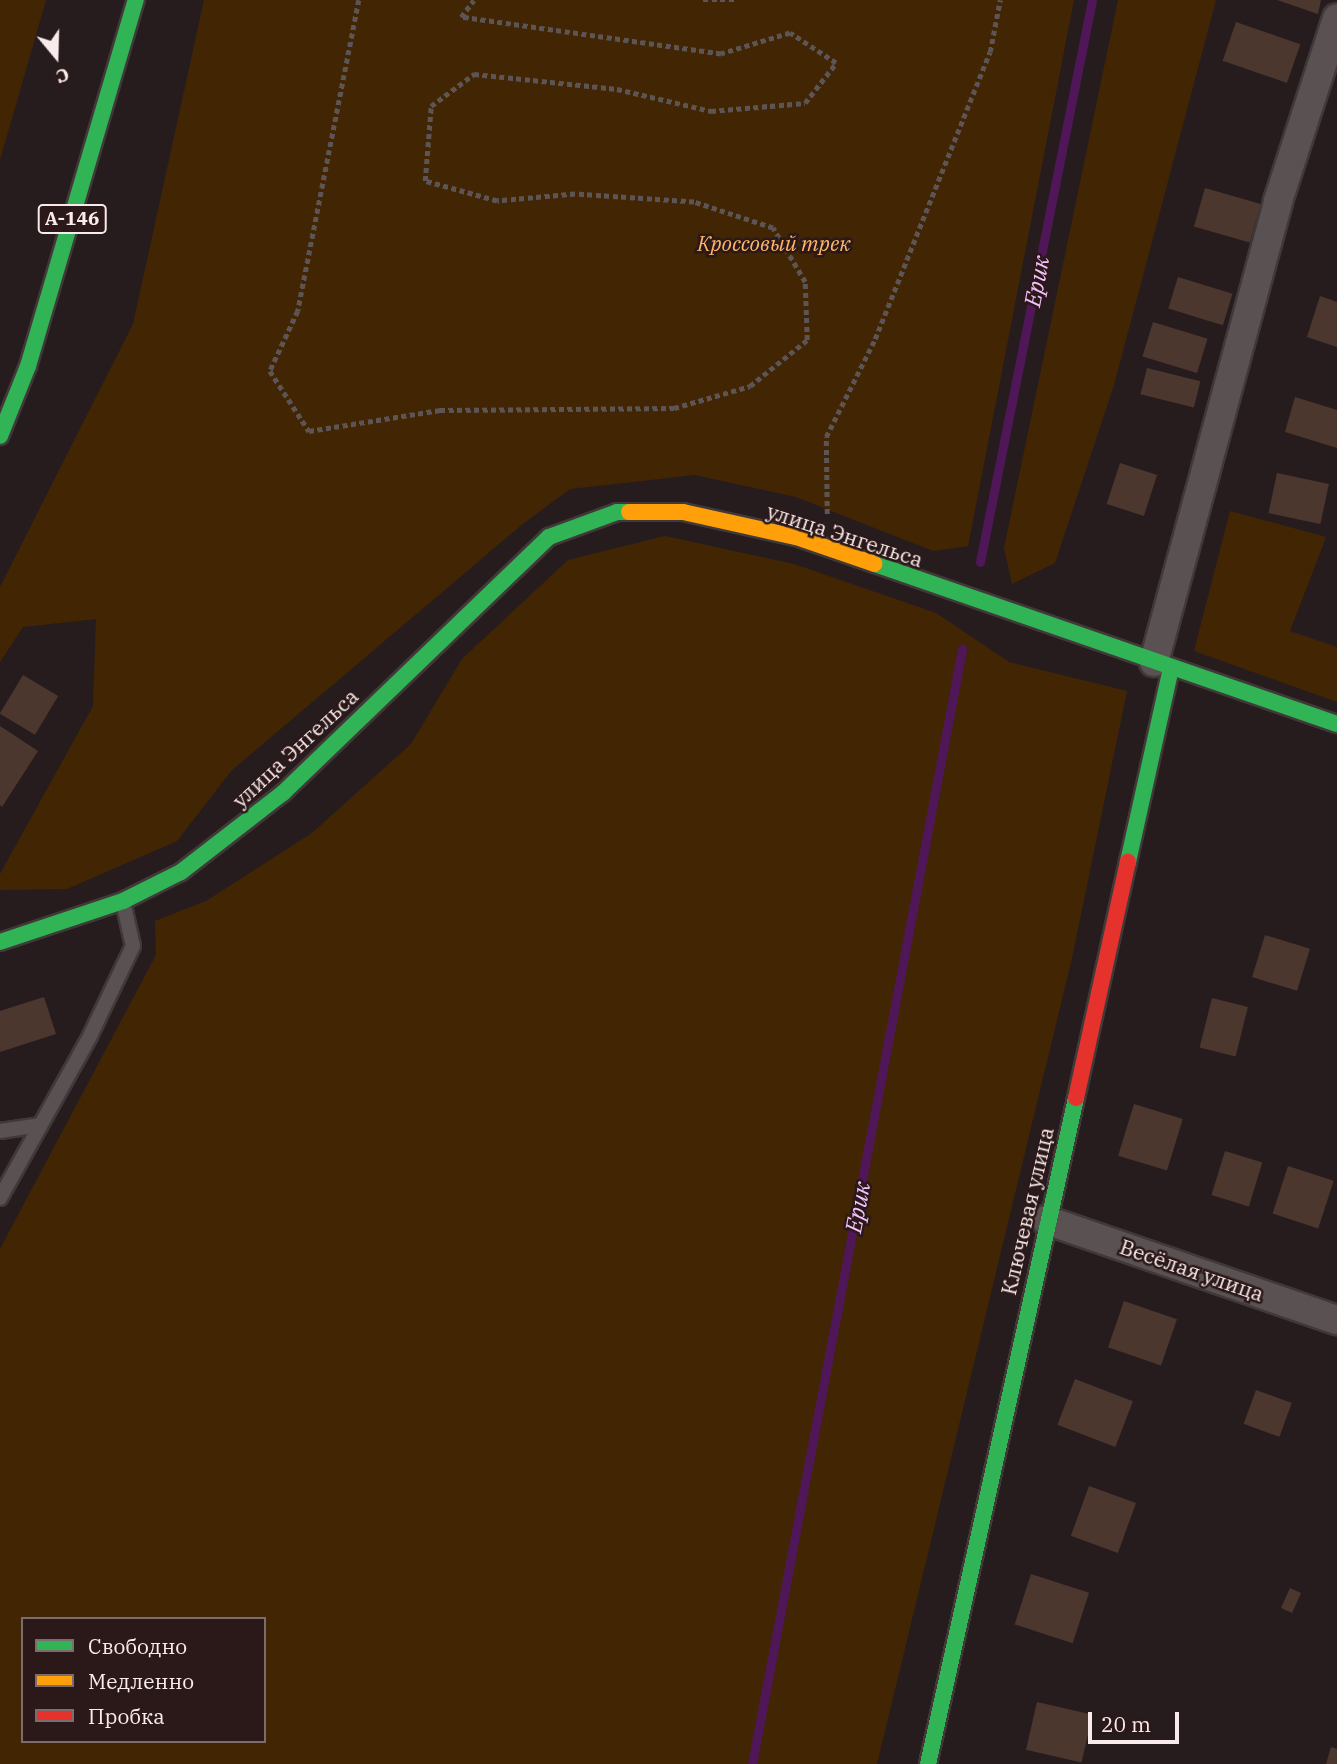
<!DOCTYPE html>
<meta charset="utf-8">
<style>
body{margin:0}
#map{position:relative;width:1337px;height:1764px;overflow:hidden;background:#271c1d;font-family:"IBM Plex Serif",serif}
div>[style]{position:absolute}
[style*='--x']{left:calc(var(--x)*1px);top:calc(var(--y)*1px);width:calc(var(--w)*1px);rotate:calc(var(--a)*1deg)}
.green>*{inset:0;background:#422604}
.stream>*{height:9px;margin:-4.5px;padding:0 4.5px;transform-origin:4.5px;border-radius:4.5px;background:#4f1757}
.building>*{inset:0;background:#4c372f;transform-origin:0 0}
.path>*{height:4.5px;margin-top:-2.25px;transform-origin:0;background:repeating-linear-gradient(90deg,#5d5455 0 5px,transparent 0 8.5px)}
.roads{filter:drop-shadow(2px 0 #413939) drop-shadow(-2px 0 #413939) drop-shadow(0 2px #413939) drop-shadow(0 -2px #413939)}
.lane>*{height:14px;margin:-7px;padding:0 7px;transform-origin:7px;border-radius:7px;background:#5a5152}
.street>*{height:28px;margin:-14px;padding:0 14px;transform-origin:14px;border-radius:14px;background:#5a5152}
.fast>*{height:16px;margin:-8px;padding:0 8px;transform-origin:8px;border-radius:8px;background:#30b455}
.slow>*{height:16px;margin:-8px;padding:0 8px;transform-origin:8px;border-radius:8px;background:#ff9f0a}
.jam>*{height:16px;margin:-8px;padding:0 8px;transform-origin:8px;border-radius:8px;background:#e5322d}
span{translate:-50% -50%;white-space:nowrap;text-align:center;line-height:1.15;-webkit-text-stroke:5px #2b1819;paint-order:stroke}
.shield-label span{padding:2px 5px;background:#2b1819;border:2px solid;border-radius:5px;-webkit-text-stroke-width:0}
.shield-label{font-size:19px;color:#f9ebeb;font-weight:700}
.park-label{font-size:21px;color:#fdb667;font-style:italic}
.street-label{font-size:21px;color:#f9ebeb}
.water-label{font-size:23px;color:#f4c2fd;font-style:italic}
.legend{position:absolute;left:21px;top:1617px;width:245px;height:126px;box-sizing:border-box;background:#2b1819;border:2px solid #7d6c6d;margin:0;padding:9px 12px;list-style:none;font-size:21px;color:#f9ebeb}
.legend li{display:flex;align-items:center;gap:14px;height:35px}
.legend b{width:35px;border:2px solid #7d6c6d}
.north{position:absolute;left:21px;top:21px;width:70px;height:70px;-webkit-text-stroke:5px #2b1819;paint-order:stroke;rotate:161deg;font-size:19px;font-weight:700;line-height:28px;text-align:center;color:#f9ebeb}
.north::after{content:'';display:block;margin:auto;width:24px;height:32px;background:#f9ebeb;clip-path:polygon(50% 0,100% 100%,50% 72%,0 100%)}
.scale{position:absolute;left:1088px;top:1712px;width:91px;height:32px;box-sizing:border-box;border:4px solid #f9ebeb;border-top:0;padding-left:9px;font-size:21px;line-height:24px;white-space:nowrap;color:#f9ebeb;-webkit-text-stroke:5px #2b1819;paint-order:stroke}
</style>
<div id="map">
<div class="green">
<i style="clip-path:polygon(0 0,46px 0,0 160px)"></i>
<i style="clip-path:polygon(204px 0,1074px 0,968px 546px,933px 551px,796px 497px,695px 475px,570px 489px,524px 523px,231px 771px,177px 841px,67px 889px,0 890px,0 874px,93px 706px,96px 619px,23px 627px,0 662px,0 587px,133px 324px)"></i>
<i style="clip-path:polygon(1118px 0,1216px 0,1114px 385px,1055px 563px,1012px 584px,1004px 548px)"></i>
<i style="clip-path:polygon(1230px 511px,1326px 537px,1290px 631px,1337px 647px,1337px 702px,1194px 651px)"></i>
<i style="clip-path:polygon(evenodd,665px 536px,794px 564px,936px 613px,1009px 662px,1127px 691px,1072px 958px,877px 1764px,0 1764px,0 1249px,156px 955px,155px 921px,206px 901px,312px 833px,411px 744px,462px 659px,568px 560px,665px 536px,23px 1619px,264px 1619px,264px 1741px,23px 1741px,23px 1619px)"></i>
</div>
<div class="stream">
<i style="--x:980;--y:562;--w:573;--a:-78.73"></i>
<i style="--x:752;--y:1764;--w:1135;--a:-79.33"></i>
</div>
<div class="building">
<i style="clip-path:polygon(1277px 0,1321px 0,1318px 14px)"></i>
<i style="left:1236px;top:22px;width:68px;height:41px;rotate:19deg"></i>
<i style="left:1205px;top:188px;width:58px;height:40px;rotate:16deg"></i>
<i style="left:1178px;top:277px;width:57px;height:33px;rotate:17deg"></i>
<i style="clip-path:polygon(1320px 296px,1337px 302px,1337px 347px,1307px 337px)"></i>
<i style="left:1153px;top:322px;width:57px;height:36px;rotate:17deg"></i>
<i style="left:1147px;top:368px;width:55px;height:27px;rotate:14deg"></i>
<i style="clip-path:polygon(1295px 397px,1337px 410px,1337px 448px,1285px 432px)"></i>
<i style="left:1120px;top:463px;width:39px;height:43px;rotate:18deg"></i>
<i style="left:1277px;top:473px;width:53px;height:41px;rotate:12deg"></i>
<i style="left:23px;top:675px;width:41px;height:45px;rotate:31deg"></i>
<i style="clip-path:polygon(0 726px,38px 751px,2px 807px,0 805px)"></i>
<i style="left:1265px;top:935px;width:47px;height:44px;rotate:17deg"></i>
<i style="clip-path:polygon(44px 997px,56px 1034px,0 1052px,0 1011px)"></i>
<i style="left:1212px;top:998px;width:37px;height:51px;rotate:14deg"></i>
<i style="left:1134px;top:1104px;width:51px;height:54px;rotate:17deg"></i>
<i style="left:1225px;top:1151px;width:39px;height:46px;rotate:17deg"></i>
<i style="left:1288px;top:1166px;width:48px;height:50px;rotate:18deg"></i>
<i style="left:1124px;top:1301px;width:56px;height:49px;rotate:19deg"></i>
<i style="left:1075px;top:1379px;width:62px;height:49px;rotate:21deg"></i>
<i style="left:1256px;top:1390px;width:38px;height:36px;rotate:20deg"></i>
<i style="left:1089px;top:1486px;width:50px;height:53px;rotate:20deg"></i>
<i style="left:1031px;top:1574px;width:61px;height:53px;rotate:18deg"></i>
<i style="left:1290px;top:1588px;width:12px;height:22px;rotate:24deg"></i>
<i style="left:1037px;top:1702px;width:57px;height:49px;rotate:13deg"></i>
<i style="clip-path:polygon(1331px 1747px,1337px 1749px,1337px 1764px,1326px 1764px)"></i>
</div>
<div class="path">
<i style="--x:359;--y:0;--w:317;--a:101.1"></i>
<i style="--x:298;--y:311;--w:66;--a:115"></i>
<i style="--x:270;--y:371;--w:72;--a:57"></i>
<i style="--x:309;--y:431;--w:133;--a:-9.1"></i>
<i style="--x:440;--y:410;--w:234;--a:-0.5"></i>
<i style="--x:674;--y:408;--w:79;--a:-16.1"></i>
<i style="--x:750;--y:386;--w:73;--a:-38.9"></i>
<i style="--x:807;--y:340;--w:58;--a:-92"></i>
<i style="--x:805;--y:282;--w:63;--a:-120.7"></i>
<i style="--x:773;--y:228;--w:83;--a:-161.8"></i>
<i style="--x:694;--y:202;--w:119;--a:-176.2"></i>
<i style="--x:575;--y:194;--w:78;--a:174.9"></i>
<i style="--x:497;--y:201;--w:75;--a:-164.5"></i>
<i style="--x:425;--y:181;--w:75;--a:-85.4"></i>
<i style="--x:431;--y:106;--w:54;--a:-36.7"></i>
<i style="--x:474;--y:74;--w:144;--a:6"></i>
<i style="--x:617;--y:89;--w:97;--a:13.2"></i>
<i style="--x:711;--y:111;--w:94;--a:-4.9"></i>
<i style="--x:805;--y:103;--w:51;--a:-52.2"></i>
<i style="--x:836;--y:63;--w:55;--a:-146.9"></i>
<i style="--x:790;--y:33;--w:72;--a:163.1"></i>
<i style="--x:721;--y:54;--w:263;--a:-171.9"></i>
<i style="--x:461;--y:17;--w:21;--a:-53"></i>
<i style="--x:703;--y:0;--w:34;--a:0"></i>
<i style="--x:827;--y:514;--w:77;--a:-90.7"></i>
<i style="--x:826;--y:437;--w:110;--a:-63.4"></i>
<i style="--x:875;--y:339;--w:309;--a:-68.2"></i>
<i style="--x:990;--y:52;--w:53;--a:-79.1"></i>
</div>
<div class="roads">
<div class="lane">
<i style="--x:0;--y:1131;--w:40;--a:-8.5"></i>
<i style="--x:0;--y:1198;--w:185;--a:-60.9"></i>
<i style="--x:90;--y:1036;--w:100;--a:-64.5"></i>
<i style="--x:133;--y:946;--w:45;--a:-102.8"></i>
</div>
<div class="street">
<i style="--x:1154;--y:662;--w:477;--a:-74.9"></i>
<i style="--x:1278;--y:201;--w:192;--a:-72.1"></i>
<i style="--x:1046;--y:1220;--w:308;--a:19"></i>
</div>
<div class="fast">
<i style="--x:0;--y:436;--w:75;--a:-68.2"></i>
<i style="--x:28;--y:366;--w:382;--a:-73.6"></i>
<i style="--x:875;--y:564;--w:489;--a:19.1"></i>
<i style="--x:1128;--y:862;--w:199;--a:-77.5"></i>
<i style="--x:0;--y:942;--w:130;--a:-18.4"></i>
<i style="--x:123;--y:901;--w:65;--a:-26.6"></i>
<i style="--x:181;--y:872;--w:129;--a:-37.8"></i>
<i style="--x:283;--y:793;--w:369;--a:-43.9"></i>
<i style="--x:549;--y:537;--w:72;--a:-20.2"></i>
<i style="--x:617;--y:512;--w:12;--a:0"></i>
<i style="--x:928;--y:1764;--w:682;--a:-77.47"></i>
</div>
<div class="slow">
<i style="--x:629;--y:512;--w:54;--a:0"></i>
<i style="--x:683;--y:512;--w:116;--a:12.5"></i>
<i style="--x:796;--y:537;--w:83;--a:18.9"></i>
</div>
<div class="jam">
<i style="--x:1076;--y:1098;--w:242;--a:-77.6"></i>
</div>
</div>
<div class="shield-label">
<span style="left:72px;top:219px">А-146</span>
</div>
<div class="park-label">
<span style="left:774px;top:243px">Кроссовый трек</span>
</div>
<div class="street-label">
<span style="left:845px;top:535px;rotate:18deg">улица Энгельса</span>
<span style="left:295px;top:748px;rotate:-43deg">улица Энгельса</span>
<span style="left:1027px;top:1211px;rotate:-77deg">Ключевая улица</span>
<span style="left:1192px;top:1270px;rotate:19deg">Весёлая улица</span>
</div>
<div class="water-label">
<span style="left:1036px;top:281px;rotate:-79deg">Ерик</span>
<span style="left:857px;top:1207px;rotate:-79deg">Ерик</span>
</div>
<ul class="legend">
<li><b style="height:9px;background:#30b455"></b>Свободно</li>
<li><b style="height:9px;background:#ff9f0a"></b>Медленно</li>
<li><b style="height:9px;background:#e5322d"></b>Пробка</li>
</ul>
<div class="north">С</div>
<div class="scale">20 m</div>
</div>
